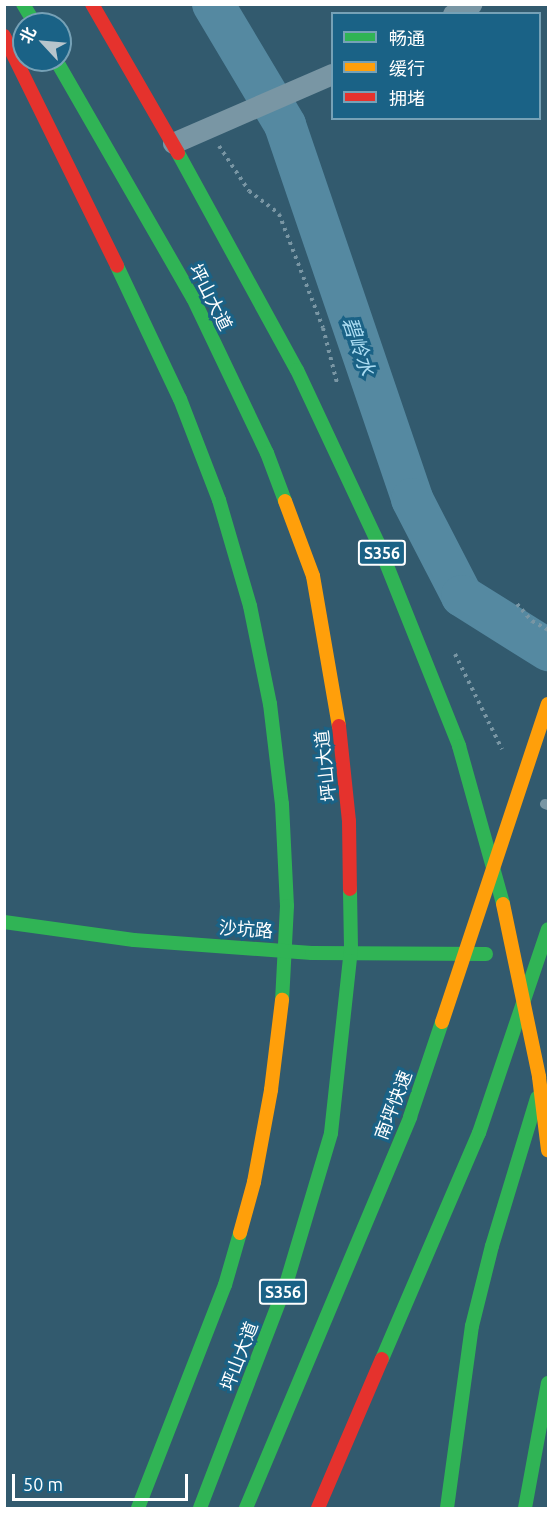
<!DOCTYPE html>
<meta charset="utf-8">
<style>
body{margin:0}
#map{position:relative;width:553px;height:1513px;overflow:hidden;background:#325a6e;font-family:Ubuntu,"Noto Sans SC",sans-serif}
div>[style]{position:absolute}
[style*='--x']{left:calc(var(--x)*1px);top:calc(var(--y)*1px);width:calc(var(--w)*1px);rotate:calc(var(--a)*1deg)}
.river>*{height:42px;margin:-21px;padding:0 21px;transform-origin:21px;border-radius:21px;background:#5589a1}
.path>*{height:4px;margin-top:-2px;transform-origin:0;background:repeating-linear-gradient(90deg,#7996a4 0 3px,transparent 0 7.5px)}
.lane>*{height:10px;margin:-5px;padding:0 5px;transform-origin:5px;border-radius:5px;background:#7996a4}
.street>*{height:21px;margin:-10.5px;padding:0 10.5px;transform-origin:10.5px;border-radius:10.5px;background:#7996a4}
.fast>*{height:14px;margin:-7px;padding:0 7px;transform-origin:7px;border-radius:7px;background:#30b455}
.slow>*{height:14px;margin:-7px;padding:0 7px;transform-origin:7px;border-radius:7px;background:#ff9f0a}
.jam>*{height:14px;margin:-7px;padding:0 7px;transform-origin:7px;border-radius:7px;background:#e5322d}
span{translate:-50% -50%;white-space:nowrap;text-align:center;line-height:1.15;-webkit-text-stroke:6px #1a6286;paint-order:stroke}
.shield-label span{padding:2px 4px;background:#1a6286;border:2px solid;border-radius:4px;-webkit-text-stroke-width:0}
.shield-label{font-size:16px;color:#fff;font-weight:700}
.street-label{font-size:18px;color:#fff}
.water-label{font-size:20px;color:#acddf3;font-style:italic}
.frame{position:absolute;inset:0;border:6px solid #fff;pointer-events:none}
.legend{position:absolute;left:331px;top:12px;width:210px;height:108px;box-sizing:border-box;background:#1a6286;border:2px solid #76a1b6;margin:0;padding:8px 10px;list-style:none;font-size:18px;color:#fff}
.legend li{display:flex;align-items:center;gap:12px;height:30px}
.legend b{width:30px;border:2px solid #76a1b6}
.north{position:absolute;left:12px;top:12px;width:60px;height:60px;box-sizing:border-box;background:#1a6286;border:2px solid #76a1b6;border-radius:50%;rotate:296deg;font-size:16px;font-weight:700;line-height:24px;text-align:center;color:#fff}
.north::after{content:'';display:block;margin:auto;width:21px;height:27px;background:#b7c5cc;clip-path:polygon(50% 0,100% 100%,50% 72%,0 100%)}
.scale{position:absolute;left:12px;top:1474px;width:176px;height:27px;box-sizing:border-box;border:3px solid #fff;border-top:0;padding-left:8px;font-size:18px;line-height:21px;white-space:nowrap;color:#fff;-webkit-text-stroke:4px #1a6286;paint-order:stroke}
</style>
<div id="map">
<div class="river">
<i style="--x:213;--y:4;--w:141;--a:59.2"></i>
<i style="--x:285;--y:125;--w:395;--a:71.2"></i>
<i style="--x:412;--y:499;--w:109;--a:62.7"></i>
<i style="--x:462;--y:596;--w:102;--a:32.1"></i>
</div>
<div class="path">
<i style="--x:219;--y:146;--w:54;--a:56.3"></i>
<i style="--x:249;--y:191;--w:38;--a:37"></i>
<i style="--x:279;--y:214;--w:122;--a:68.9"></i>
<i style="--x:323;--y:328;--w:57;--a:75.7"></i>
<i style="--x:517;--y:604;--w:23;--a:49"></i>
<i style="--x:532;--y:621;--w:18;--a:29"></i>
<i style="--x:455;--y:654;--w:106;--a:63.7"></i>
</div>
<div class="lane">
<i style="--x:545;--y:804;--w:3;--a:18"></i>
</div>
<div class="street">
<i style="--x:453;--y:14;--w:21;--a:-29"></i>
<i style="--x:173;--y:143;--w:173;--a:-23.5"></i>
</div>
<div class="fast">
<i style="--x:23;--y:4;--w:23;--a:59"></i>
<i style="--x:56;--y:60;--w:275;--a:60.1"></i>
<i style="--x:193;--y:298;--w:172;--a:64.5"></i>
<i style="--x:267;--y:453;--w:51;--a:69.4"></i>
<i style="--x:178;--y:153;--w:247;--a:61.3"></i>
<i style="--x:297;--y:370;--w:191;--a:64.9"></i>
<i style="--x:378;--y:543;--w:219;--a:68.2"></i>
<i style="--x:459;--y:746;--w:164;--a:74.4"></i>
<i style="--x:117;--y:266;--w:147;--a:64.7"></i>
<i style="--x:180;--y:399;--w:108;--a:68.9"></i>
<i style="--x:219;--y:500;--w:110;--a:73.7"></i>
<i style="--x:250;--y:606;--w:100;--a:78.5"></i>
<i style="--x:270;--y:704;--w:101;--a:83.2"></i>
<i style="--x:282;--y:804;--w:102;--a:87.2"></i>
<i style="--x:287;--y:906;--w:94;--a:93"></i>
<i style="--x:4;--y:922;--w:131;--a:7.9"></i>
<i style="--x:134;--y:940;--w:178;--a:4.2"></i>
<i style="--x:312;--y:953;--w:174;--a:0.3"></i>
<i style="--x:382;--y:1359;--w:246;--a:-66.8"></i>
<i style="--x:479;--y:1133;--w:215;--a:-71.3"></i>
<i style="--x:138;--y:1508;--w:239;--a:-68.7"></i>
<i style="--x:225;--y:1285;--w:54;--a:-73.9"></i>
<i style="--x:200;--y:1508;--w:243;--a:-69"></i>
<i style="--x:287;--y:1281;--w:154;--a:-73.4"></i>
<i style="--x:331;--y:1133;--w:186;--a:-83.8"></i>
<i style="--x:351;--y:948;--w:59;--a:-91"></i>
<i style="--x:246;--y:1508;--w:424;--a:-67.2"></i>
<i style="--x:410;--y:1117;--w:100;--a:-71.4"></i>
<i style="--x:447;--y:1508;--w:184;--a:-82.2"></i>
<i style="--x:472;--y:1326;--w:82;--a:-76"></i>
<i style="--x:492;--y:1246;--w:155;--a:-73.1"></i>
<i style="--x:525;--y:1508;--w:127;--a:-79.6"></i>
</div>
<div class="slow">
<i style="--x:285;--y:501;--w:80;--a:69.5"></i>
<i style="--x:313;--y:576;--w:152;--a:80.2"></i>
<i style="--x:503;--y:904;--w:177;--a:78.2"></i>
<i style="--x:539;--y:1077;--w:74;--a:83"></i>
<i style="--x:442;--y:1022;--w:335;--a:-71.6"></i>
<i style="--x:240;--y:1233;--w:53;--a:-74.6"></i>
<i style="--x:254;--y:1182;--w:94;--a:-79.5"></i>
<i style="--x:271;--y:1090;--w:91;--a:-83"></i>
</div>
<div class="jam">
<i style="--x:92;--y:4;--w:172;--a:60"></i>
<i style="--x:4;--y:36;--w:256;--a:63.8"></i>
<i style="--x:339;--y:726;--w:96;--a:84"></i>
<i style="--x:349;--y:821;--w:68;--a:89.2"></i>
<i style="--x:318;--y:1508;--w:162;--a:-66.8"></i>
</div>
<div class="shield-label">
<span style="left:382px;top:553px">S356</span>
<span style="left:283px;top:1292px">S356</span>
</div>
<div class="street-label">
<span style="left:211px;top:297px;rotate:63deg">坪山大道</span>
<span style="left:325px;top:766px;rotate:-96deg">坪山大道</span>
<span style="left:246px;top:929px;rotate:4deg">沙坑路</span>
<span style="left:393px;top:1105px;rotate:-69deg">南坪快速</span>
<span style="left:239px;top:1356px;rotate:-69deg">坪山大道</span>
</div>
<div class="water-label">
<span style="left:359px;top:346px;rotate:71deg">碧岭水</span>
</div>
<div class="frame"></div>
<ul class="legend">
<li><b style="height:8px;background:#30b455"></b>畅通</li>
<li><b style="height:8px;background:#ff9f0a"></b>缓行</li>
<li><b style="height:8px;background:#e5322d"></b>拥堵</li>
</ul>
<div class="north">北</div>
<div class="scale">50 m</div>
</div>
